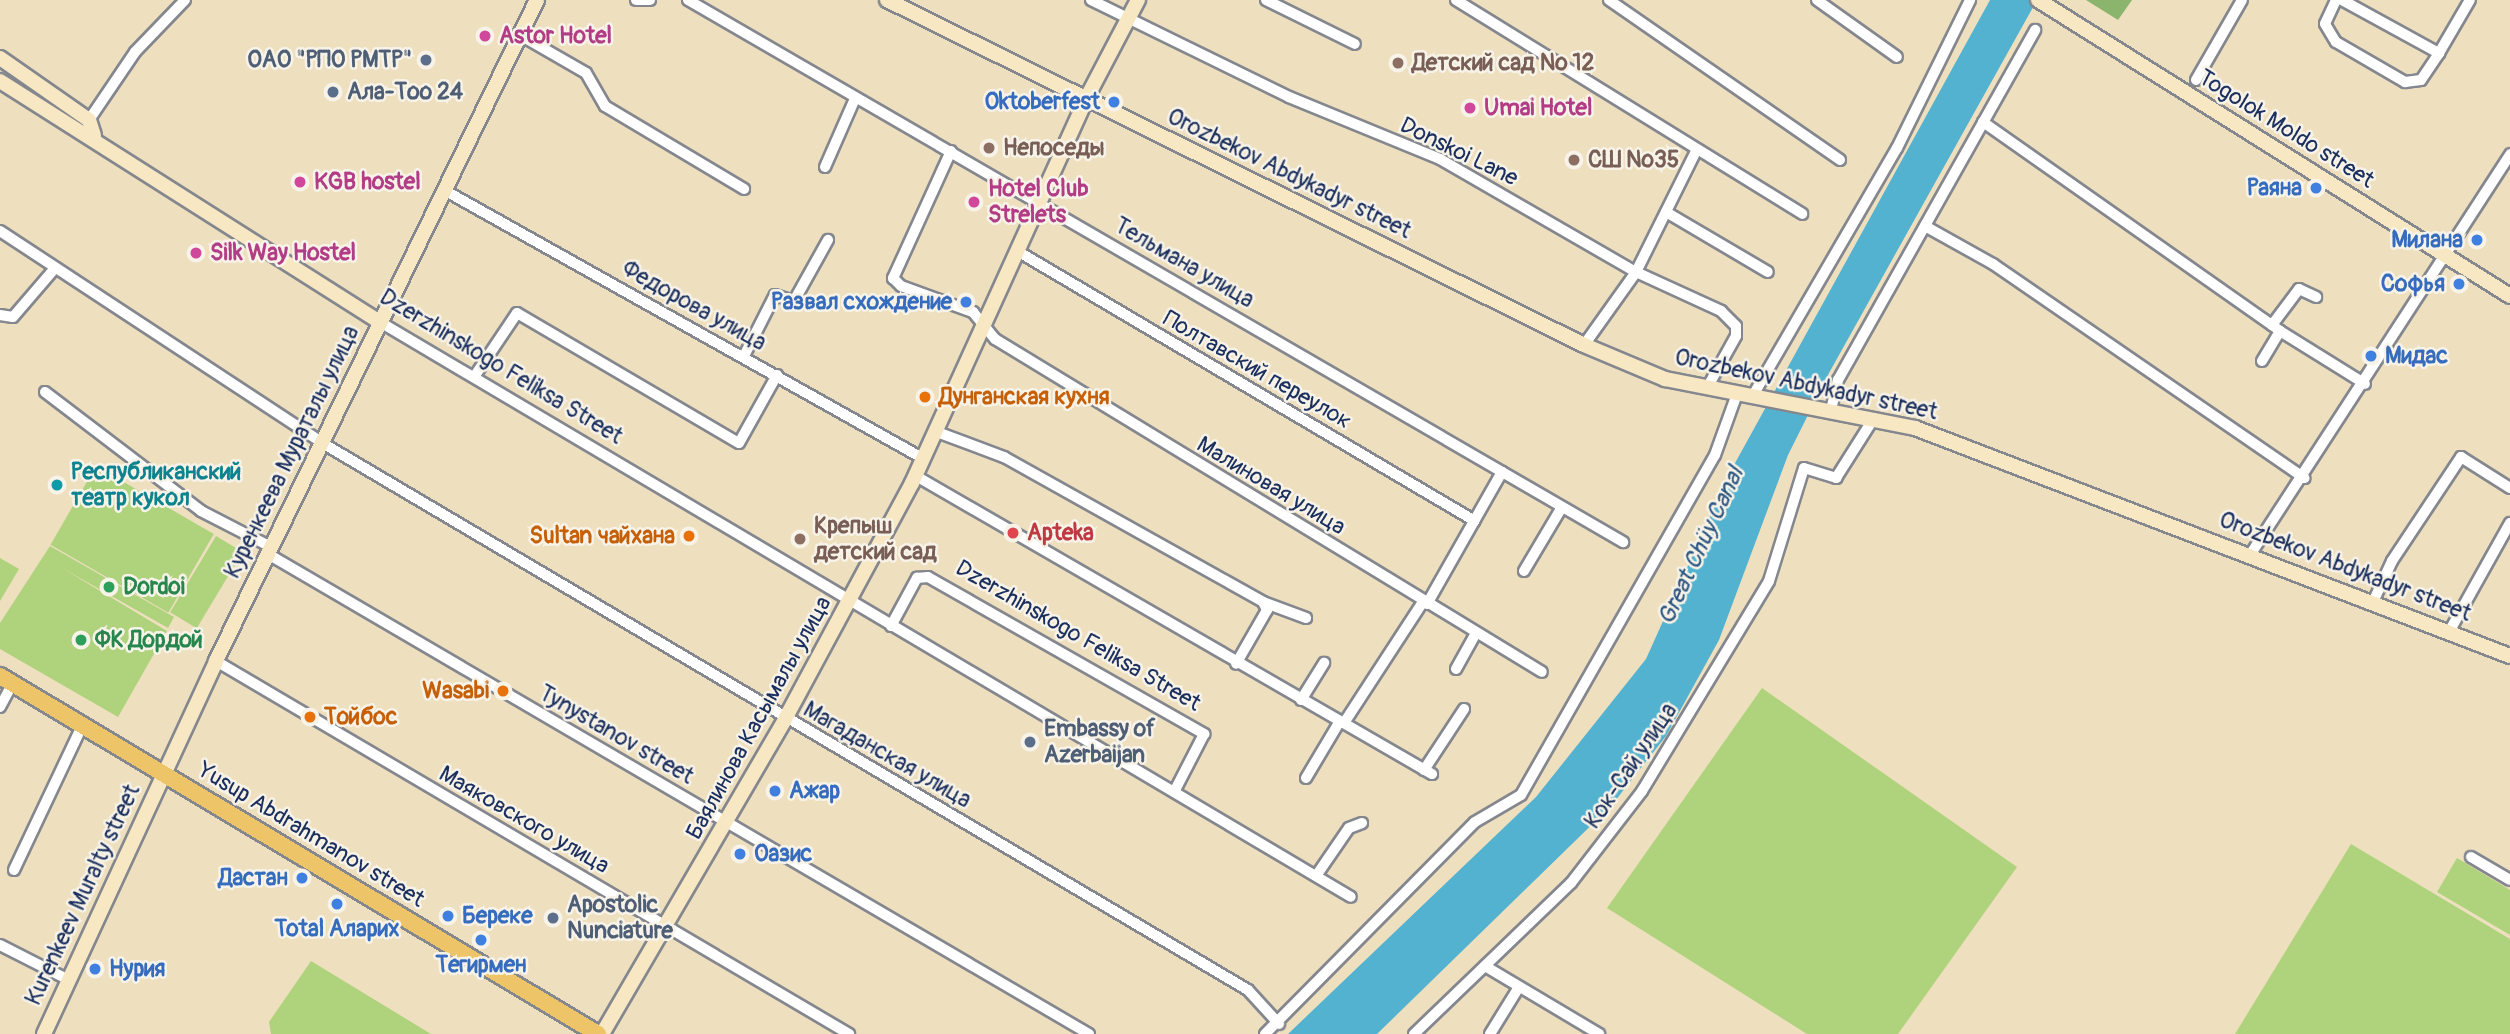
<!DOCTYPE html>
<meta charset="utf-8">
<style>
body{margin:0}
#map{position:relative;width:2510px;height:1034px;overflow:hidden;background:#eedfbf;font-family:Pangolin,sans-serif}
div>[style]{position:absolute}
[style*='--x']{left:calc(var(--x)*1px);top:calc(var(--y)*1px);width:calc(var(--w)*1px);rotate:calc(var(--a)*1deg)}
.green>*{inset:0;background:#afd37c;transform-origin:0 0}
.forest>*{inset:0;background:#8bb56c}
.water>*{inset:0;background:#52b2d0}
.roads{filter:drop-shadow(2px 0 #84878e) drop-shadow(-2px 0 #84878e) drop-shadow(0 2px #84878e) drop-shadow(0 -2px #84878e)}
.street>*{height:10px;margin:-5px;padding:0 5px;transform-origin:5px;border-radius:5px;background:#fff}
.secondary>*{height:14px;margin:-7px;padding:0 7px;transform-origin:7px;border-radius:7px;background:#f8e7c3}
.primary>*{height:16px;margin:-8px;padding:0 8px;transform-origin:8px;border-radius:8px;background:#eec469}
.dots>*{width:19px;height:19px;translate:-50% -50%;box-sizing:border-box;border:4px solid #f7f3e8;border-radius:50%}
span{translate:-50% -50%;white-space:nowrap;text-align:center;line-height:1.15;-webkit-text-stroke:5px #f7f3e8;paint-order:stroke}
.hotel-label{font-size:23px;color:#b23c85;font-weight:700}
.left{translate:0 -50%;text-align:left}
.service-label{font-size:23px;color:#4e5e75;font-weight:700}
.right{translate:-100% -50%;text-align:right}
.education-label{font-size:23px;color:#785e54;font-weight:700}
.shop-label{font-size:23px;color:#366cbe;font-weight:700}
.street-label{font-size:23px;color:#1b2f5e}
.food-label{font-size:23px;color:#c56008;font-weight:700}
.culture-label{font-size:23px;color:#0d838f;font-weight:700}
.health-label{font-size:23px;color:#be3a42;font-weight:700}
.leisure-label{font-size:23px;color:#27864d;font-weight:700}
.water-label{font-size:24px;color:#2c5680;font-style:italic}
</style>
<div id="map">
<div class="green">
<i style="left:96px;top:466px;width:136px;height:91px;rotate:30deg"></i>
<i style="left:216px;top:536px;width:31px;height:89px;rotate:31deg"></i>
<i style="clip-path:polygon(50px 546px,174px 617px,168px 628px,62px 568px,167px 631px,118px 717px,0 649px,0 623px)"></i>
<i style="clip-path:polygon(0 558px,19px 569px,0 601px)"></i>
<i style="clip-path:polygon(1762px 688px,2017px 867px,1898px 1034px,1807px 1034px,1607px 908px)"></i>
<i style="clip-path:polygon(2351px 844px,2510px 939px,2510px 1034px,2235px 1034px)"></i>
<i style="clip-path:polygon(2457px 858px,2510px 890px,2510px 935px,2437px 892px)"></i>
<i style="clip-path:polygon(311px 961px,431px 1034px,271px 1034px,269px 1022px)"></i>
</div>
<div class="forest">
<i style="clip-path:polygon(2086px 0,2132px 0,2118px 20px)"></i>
</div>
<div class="water">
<i style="clip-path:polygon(1990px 0,2037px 0,1829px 373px,1788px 455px,1719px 640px,1666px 736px,1611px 806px,1377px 1034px,1288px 1034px,1536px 797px,1646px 659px,1729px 474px)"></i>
</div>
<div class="roads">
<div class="street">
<i style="--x:636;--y:0;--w:14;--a:0"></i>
<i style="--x:688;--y:0;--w:1081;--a:30.1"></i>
<i style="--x:1091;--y:0;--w:220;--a:26.1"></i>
<i style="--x:1289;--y:97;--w:163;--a:22.3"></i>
<i style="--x:1440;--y:159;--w:226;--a:30"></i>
<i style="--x:1636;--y:272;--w:94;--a:24.6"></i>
<i style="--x:1721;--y:311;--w:21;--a:45"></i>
<i style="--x:1736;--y:326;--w:10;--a:90"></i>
<i style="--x:1736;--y:336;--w:60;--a:119.1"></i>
<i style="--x:1266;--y:0;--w:99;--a:26.3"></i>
<i style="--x:1456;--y:0;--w:407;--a:31.7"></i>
<i style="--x:1609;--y:0;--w:281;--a:34.7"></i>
<i style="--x:1817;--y:0;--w:98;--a:35.5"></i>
<i style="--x:2336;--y:0;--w:26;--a:115"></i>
<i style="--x:2325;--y:24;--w:21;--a:59"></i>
<i style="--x:2336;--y:42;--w:80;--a:30.1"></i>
<i style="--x:2405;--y:82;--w:16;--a:-7"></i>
<i style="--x:2421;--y:80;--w:32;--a:-56"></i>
<i style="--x:2342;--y:0;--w:111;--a:28.7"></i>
<i style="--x:2439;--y:53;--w:61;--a:-59.7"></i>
<i style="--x:520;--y:35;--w:76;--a:29.9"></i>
<i style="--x:586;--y:73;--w:38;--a:60"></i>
<i style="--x:605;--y:106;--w:162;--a:30.8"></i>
<i style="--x:2196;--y:80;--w:92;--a:-60.1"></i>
<i style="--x:89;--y:120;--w:82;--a:-55.9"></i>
<i style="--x:135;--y:52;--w:72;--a:-46.1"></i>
<i style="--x:1983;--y:122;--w:363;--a:35.1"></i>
<i style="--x:2280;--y:331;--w:35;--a:121"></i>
<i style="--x:951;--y:151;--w:140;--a:114.5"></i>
<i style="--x:893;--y:278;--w:11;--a:45"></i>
<i style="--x:901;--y:286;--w:77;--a:19.9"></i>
<i style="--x:973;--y:312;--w:35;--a:51"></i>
<i style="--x:995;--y:339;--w:640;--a:31.33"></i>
<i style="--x:825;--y:167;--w:72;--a:-66.3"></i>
<i style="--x:444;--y:190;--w:550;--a:29.27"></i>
<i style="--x:1666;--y:212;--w:118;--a:30.5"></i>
<i style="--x:1925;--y:226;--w:78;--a:29.2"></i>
<i style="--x:1993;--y:264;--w:378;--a:34.5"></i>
<i style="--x:0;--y:231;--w:388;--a:33.3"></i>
<i style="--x:324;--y:444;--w:1073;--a:30.58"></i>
<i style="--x:1248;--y:990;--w:46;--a:47.6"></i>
<i style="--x:1019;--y:252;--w:529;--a:30.54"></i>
<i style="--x:0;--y:315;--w:13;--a:9"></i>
<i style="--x:13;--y:317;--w:65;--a:-49.4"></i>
<i style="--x:380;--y:322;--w:1128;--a:30.63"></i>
<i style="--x:2272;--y:325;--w:45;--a:-53.1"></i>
<i style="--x:2299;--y:289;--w:19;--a:25"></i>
<i style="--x:2280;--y:331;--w:100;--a:31.9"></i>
<i style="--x:1584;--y:345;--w:90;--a:-54.5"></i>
<i style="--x:1636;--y:272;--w:133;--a:-63.6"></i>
<i style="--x:744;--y:356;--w:68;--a:-63.1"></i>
<i style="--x:775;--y:295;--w:20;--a:18"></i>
<i style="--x:794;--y:301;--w:70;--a:-60.9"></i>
<i style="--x:474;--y:377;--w:77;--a:-56.1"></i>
<i style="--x:517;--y:313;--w:257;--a:30.4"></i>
<i style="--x:739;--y:443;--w:78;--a:-60.8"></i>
<i style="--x:45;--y:392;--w:196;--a:37.3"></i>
<i style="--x:201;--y:511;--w:79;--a:27.2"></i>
<i style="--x:1752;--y:397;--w:288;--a:-59.8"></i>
<i style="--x:1897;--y:148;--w:165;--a:-63.7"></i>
<i style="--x:1831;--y:410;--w:31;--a:-77"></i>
<i style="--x:1838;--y:380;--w:402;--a:-60.6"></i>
<i style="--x:937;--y:432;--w:72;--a:20.5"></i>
<i style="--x:1004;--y:457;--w:297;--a:29.2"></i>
<i style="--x:1263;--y:602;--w:9;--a:63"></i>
<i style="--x:1267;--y:610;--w:62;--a:119.9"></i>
<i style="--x:916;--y:476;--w:596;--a:30.01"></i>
<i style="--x:268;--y:554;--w:951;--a:30.31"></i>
<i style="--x:2250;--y:555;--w:478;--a:-57"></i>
<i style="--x:1524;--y:571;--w:74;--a:-59.3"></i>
<i style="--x:1263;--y:602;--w:46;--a:20.4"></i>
<i style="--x:2373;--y:602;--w:45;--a:-65.1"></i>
<i style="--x:2392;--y:561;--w:125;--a:-56.4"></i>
<i style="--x:2461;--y:457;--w:58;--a:32.3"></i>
<i style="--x:1427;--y:604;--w:152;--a:-60.4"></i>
<i style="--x:891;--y:626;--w:55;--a:-61.6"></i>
<i style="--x:917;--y:578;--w:11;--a:-5"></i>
<i style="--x:928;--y:577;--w:318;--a:29.6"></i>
<i style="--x:1204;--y:734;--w:65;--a:117.3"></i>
<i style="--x:2449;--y:632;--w:125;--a:-60.8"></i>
<i style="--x:216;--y:661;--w:735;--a:30.51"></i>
<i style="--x:1456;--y:669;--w:41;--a:-60.9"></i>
<i style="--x:1301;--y:700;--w:44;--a:-58.1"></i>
<i style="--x:0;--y:707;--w:26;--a:-62"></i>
<i style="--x:1344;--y:723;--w:145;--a:-56.9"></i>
<i style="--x:1424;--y:770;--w:73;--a:-56.7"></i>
<i style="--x:1306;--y:778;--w:66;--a:-59.2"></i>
<i style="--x:2471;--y:857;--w:45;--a:30.5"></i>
<i style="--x:14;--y:870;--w:159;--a:-64.7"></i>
<i style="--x:1316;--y:876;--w:58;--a:-55.5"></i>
<i style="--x:1349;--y:828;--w:14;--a:-21"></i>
<i style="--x:0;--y:945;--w:77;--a:26.9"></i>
<i style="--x:1485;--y:966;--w:133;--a:30.8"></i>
<i style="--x:1265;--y:1034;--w:298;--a:-45.3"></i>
<i style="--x:1475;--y:822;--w:53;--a:-30.4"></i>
<i style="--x:1521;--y:795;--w:391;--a:-60.3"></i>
<i style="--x:1715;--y:455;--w:65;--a:-70.2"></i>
<i style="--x:1414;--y:1034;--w:218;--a:-43.9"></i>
<i style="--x:1571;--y:883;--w:116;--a:-52.3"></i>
<i style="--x:1642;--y:791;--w:245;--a:-58.8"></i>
<i style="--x:1769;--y:581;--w:118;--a:-72.8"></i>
<i style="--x:1804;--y:468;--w:34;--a:17"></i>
<i style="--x:1836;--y:478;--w:71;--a:-57.7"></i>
<i style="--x:1490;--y:1034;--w:55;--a:-58.3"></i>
</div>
<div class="secondary">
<i style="--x:887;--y:0;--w:778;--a:26.33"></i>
<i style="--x:1584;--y:345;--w:88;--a:22.8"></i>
<i style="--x:1665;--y:379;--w:255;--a:11.1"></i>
<i style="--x:1915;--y:428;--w:637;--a:20.97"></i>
<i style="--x:2038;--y:0;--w:557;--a:32.09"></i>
<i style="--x:0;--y:58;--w:108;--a:34.9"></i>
<i style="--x:89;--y:120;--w:16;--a:72"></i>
<i style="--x:0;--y:81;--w:450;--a:32.4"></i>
<i style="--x:44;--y:1034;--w:411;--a:-65.2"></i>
<i style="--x:216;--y:661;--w:735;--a:-64.1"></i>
<i style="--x:602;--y:1034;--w:364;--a:-59.8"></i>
<i style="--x:785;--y:719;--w:268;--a:-61.7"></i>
<i style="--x:912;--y:483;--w:422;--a:-65.6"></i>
<i style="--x:1086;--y:99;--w:112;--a:-62.3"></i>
</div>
<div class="primary">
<i style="--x:0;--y:676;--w:697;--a:30.91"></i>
</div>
</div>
<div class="dots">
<i style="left:485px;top:36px;background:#d1479c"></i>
<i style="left:426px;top:60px;background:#5c6f8a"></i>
<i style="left:1398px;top:63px;background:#8d6e63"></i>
<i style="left:333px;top:92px;background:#5c6f8a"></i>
<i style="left:1114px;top:102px;background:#3f7fe0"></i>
<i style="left:1470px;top:108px;background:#d1479c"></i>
<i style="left:989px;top:148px;background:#8d6e63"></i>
<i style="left:1574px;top:160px;background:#8d6e63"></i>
<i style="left:300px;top:182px;background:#d1479c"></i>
<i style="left:2316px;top:188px;background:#3f7fe0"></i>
<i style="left:974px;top:202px;background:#d1479c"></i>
<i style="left:2477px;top:240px;background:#3f7fe0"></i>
<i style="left:196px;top:253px;background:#d1479c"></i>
<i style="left:2459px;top:284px;background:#3f7fe0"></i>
<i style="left:966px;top:302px;background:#3f7fe0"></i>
<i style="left:2371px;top:356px;background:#3f7fe0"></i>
<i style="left:925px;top:397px;background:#e8710a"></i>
<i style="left:57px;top:485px;background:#0f9aa8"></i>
<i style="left:1013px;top:533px;background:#e0444e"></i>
<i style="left:689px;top:536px;background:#e8710a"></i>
<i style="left:800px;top:539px;background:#8d6e63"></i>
<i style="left:109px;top:587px;background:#2e9e5b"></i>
<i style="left:81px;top:640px;background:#2e9e5b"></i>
<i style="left:503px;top:691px;background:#e8710a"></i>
<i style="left:310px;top:717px;background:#e8710a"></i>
<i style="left:1030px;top:742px;background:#5c6f8a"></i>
<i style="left:775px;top:791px;background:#3f7fe0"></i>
<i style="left:740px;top:854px;background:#3f7fe0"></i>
<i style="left:302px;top:878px;background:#3f7fe0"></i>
<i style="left:337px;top:904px;background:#3f7fe0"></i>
<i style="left:448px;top:916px;background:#3f7fe0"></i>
<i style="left:553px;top:918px;background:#5c6f8a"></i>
<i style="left:481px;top:940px;background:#3f7fe0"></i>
<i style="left:95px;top:969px;background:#3f7fe0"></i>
</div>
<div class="hotel-label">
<span class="left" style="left:499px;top:36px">Astor Hotel</span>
<span class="left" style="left:1484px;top:108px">Umai Hotel</span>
<span class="left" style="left:314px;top:182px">KGB hostel</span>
<span class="left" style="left:988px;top:202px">Hotel Club<br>Strelets</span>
<span class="left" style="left:210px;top:253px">Silk Way Hostel</span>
</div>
<div class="service-label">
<span class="right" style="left:412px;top:60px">ОАО "РПО РМТР"</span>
<span class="left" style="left:347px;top:92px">Ала-Тоо 24</span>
<span class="left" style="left:1044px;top:742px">Embassy of<br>Azerbaijan</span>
<span class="left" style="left:567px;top:918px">Apostolic<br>Nunciature</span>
</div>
<div class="education-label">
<span class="left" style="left:1412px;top:63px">Детский сад № 12</span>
<span class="left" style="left:1003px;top:148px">Непоседы</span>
<span class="left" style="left:1588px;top:160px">СШ №35</span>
<span class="left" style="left:814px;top:539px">Крепыш<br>детский сад</span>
</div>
<div class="shop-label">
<span class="right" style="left:1100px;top:102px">Oktoberfest</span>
<span class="right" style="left:2302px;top:188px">Раяна</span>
<span class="right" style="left:2463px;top:240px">Милана</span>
<span class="right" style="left:2445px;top:284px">Софья</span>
<span class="right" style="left:952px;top:302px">Развал схождение</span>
<span class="left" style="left:2385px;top:356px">Мидас</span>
<span class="left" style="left:789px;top:791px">Ажар</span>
<span class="left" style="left:754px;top:854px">Оазис</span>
<span class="right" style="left:288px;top:878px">Дастан</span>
<span class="left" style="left:462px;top:916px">Береке</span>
<span style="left:337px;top:929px">Total Аларих</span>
<span style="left:481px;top:965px">Тегирмен</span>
<span class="left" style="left:109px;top:969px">Нурия</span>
</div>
<div class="street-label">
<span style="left:2286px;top:129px;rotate:32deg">Togolok Moldo street</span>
<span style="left:1459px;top:152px;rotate:26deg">Donskoi Lane</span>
<span style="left:1289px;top:174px;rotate:26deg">Orozbekov Abdykadyr street</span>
<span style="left:1184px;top:263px;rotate:30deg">Тельмана улица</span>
<span style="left:694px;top:306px;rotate:29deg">Федорова улица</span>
<span style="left:501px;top:367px;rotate:31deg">Dzerzhinskogo Feliksa Street</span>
<span style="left:1257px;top:370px;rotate:30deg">Полтавский переулок</span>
<span style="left:1806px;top:385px;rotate:12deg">Orozbekov Abdykadyr street</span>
<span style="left:292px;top:452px;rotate:-64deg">Куренкеева Мураталы улица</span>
<span style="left:1271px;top:486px;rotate:31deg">Малиновая улица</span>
<span style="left:2345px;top:567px;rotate:21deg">Orozbekov Abdykadyr street</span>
<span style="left:1078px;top:636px;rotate:30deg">Dzerzhinskogo Feliksa Street</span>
<span style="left:759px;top:718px;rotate:-61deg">Баялинова Касымалы улица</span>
<span style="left:616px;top:735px;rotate:30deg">Tynystanov street</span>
<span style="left:887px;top:755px;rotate:30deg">Магаданская улица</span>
<span style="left:1631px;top:766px;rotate:-56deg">Кок-Сай улица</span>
<span style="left:524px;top:820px;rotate:30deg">Маяковского улица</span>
<span style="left:311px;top:835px;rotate:31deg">Yusup Abdrahmanov street</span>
<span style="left:83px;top:895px;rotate:-65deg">Kurenkeev Muralty street</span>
</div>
<div class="food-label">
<span class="left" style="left:939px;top:397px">Дунганская кухня</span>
<span class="right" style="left:675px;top:536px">Sultan чайхана</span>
<span class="right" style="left:489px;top:691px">Wasabi</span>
<span class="left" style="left:324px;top:717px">Тойбос</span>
</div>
<div class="culture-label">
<span class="left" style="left:71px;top:485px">Республиканский<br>театр кукол</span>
</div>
<div class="health-label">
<span class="left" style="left:1027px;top:533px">Apteka</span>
</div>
<div class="leisure-label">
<span class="left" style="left:123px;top:587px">Dordoi</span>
<span class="left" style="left:95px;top:640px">ФК Дордой</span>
</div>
<div class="water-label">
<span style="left:1701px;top:546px;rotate:-65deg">Great Chüy Canal</span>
</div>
</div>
